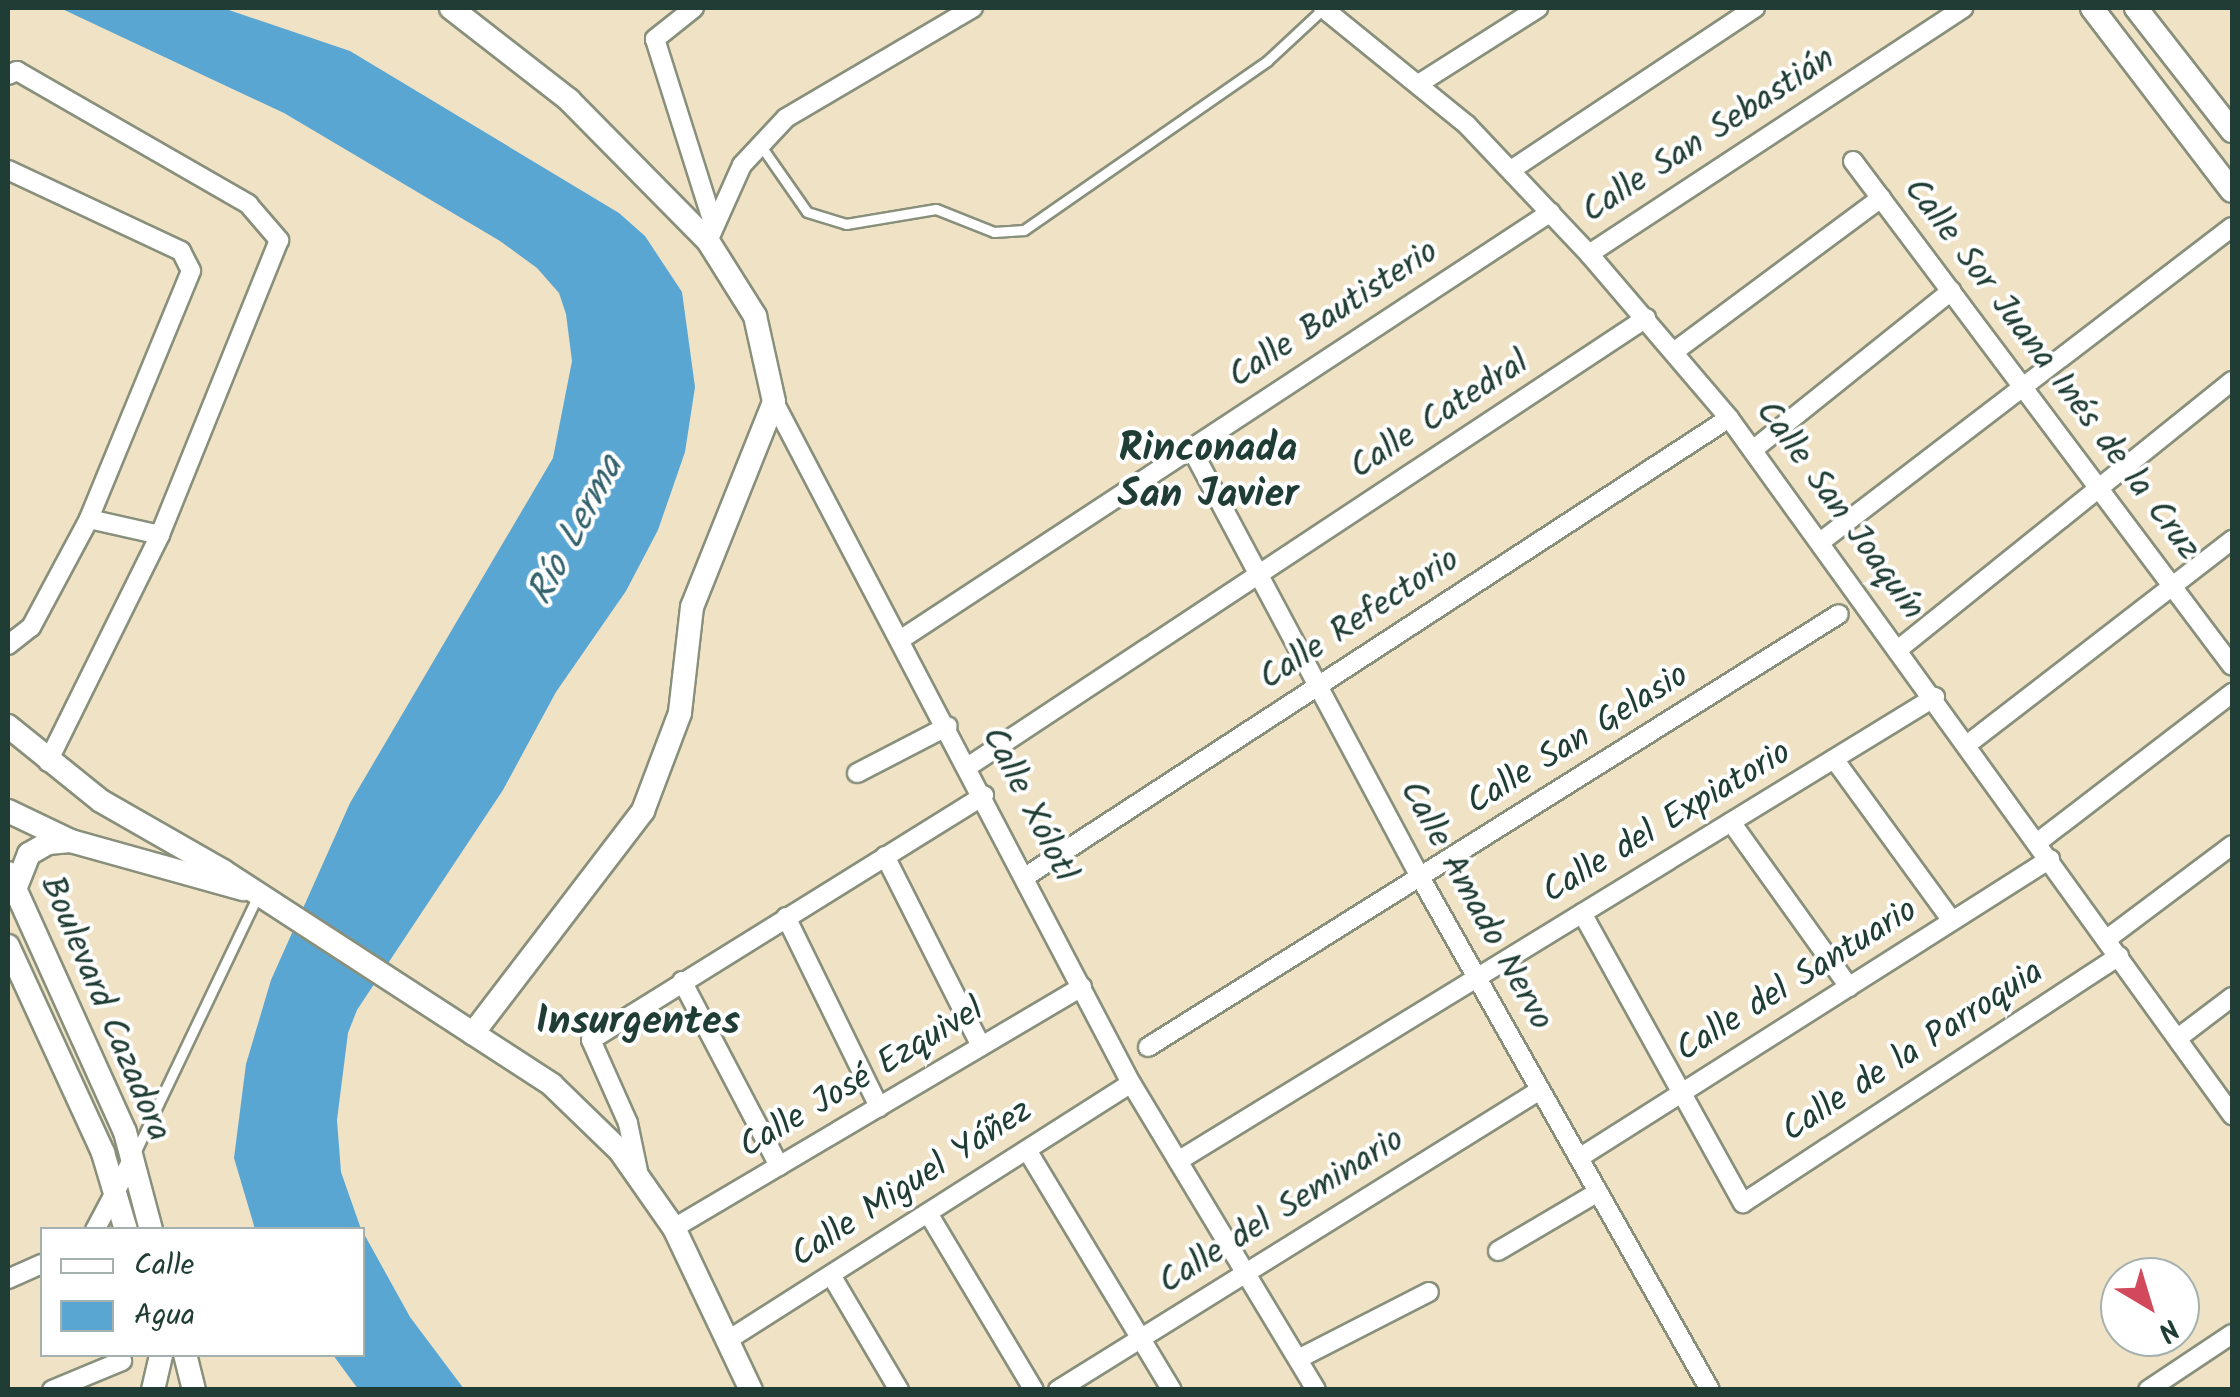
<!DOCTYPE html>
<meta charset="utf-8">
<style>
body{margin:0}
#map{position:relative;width:2240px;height:1397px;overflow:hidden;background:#f0e2c5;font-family:Kalam,sans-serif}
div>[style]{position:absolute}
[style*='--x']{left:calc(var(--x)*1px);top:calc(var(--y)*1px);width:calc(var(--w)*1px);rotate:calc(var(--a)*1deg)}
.water>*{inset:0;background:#5aa6d3}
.roads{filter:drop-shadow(2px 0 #88907c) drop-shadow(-2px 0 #88907c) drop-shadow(0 2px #88907c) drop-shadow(0 -2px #88907c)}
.service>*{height:9px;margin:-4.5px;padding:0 4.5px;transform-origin:4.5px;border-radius:4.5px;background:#fff}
.minor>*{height:18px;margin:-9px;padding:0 9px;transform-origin:9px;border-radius:9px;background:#fff}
.tertiary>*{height:22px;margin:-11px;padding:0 11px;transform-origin:11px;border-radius:11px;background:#fff}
span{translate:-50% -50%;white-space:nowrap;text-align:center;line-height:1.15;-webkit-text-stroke:8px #fff;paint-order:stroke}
.street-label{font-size:35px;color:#1f3d34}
.water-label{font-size:38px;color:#34626c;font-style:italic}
.quarter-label{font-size:40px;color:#1f3d34;font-weight:700}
.frame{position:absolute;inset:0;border:10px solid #1f3d34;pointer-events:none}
.legend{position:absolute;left:40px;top:1227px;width:325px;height:130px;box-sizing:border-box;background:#fff;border:2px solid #a5b1ae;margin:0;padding:12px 18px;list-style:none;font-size:30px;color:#1f3d34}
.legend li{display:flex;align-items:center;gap:20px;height:50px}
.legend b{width:50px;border:2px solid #a5b1ae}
.north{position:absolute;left:2100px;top:1257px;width:100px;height:100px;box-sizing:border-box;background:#fff;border:2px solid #a5b1ae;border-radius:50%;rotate:142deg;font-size:28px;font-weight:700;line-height:40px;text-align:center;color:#1f3d34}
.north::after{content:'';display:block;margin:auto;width:35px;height:45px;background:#d1495b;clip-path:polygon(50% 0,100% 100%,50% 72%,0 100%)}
</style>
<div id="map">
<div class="water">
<i style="clip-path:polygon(60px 8px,223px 8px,350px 51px,619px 213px,645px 236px,682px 292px,695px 387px,685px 452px,658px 530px,626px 591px,556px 692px,503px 790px,357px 1010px,348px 1033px,337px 1120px,341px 1172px,361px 1229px,255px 1229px,234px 1158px,246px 1064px,271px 980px,350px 803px,553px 458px,572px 361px,566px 314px,559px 293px,537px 268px,500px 241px,284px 113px)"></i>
<i style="clip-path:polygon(363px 1232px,410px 1317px,464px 1389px,358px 1389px,333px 1355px,362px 1354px)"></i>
</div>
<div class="roads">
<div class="service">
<i style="--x:761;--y:146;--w:80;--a:55.1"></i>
<i style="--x:807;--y:212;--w:41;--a:17.1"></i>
<i style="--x:846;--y:224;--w:91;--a:-9.5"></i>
<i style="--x:936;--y:209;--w:62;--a:21.6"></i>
<i style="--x:994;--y:232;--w:30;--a:-4"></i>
<i style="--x:1024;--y:230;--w:296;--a:-34.8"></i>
<i style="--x:1267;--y:61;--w:78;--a:-42.9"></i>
<i style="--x:135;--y:1153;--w:284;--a:-64.5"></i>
</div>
<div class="minor">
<i style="--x:694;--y:8;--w:50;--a:141.5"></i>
<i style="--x:655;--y:39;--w:193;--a:72.5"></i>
<i style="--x:1323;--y:8;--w:186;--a:39.1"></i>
<i style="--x:1467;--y:125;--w:178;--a:46.6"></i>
<i style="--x:1589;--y:254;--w:216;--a:49.5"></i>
<i style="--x:1729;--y:418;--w:860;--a:54.18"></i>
<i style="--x:8;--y:75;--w:10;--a:-24"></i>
<i style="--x:17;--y:71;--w:267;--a:29.9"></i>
<i style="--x:248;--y:204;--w:48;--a:49.3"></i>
<i style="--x:279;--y:240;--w:318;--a:112"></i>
<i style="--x:160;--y:535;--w:253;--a:116.3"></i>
<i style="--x:1420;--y:83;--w:140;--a:-32.4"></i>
<i style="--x:1853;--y:161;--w:631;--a:53.11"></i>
<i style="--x:8;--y:170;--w:191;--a:25.1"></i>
<i style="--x:181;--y:251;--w:22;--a:63"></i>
<i style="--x:191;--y:271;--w:268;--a:112.4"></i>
<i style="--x:89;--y:519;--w:123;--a:118.2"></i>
<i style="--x:31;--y:627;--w:29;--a:142"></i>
<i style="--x:1511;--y:170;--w:293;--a:-33.6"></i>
<i style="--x:708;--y:241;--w:83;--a:-65.9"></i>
<i style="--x:742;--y:165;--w:64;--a:-46.9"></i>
<i style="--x:786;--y:118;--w:217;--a:-30.5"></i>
<i style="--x:1589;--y:254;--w:448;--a:-33.3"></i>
<i style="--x:1675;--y:351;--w:257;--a:-36.6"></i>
<i style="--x:774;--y:402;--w:769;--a:62.34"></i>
<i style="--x:1131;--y:1083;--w:358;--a:58.9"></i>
<i style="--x:1191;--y:448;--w:486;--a:61.9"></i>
<i style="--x:1420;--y:877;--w:589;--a:60.52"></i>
<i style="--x:1754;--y:449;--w:253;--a:-38.7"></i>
<i style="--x:89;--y:519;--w:73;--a:12.7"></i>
<i style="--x:1823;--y:540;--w:515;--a:-37.43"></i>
<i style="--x:903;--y:638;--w:775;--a:-33.32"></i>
<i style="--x:1900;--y:648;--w:426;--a:-38.8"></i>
<i style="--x:1968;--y:744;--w:334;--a:-37.7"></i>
<i style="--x:1834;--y:759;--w:200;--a:53.9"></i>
<i style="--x:969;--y:766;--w:812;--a:-33.49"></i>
<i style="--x:857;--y:773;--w:102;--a:-27.3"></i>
<i style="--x:1731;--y:822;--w:203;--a:54.4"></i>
<i style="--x:2038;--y:842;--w:245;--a:-37.5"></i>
<i style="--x:885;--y:856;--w:213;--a:63.2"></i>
<i style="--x:1025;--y:877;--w:840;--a:-33.1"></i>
<i style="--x:1582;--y:913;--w:332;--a:61"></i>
<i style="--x:1743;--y:1203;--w:450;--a:-33.3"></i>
<i style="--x:786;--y:917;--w:212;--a:63.9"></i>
<i style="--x:2107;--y:939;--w:156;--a:-36.9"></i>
<i style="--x:682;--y:981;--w:209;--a:62.3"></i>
<i style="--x:2178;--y:1038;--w:68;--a:-37.2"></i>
<i style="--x:1148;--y:1047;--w:815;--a:-32.07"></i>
<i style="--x:1027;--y:1150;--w:280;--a:58.9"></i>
<i style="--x:1579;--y:1158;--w:558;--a:-32.41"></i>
<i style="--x:1178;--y:1161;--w:888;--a:-31.51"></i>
<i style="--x:638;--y:1171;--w:49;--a:-101.8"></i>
<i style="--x:628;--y:1123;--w:91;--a:-114"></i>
<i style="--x:591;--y:1040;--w:463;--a:-31.9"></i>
<i style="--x:928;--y:1213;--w:206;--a:59.1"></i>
<i style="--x:674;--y:1228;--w:474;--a:-30.6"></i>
<i style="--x:95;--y:1230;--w:79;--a:-62.1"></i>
<i style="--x:1498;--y:1251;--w:116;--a:-30.5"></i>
<i style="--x:831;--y:1275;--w:134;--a:59.4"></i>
<i style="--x:8;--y:1279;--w:37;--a:-24"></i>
<i style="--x:728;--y:1340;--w:478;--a:-32.5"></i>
<i style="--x:1298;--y:1359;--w:147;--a:-27.1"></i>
<i style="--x:52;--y:1390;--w:76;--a:-22.5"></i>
<i style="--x:1058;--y:1390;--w:568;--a:-31.9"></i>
<i style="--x:2148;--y:1390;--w:101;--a:-33.7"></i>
</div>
<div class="tertiary">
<i style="--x:451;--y:8;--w:150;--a:37.9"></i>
<i style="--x:569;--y:100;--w:198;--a:45.4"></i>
<i style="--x:708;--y:241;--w:89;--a:57.9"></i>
<i style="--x:755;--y:316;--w:88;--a:77.5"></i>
<i style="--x:774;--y:402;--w:221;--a:111.8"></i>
<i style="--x:692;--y:607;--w:107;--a:96.5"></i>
<i style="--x:680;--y:713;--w:105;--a:110.7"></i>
<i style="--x:643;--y:811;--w:280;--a:127.4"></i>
<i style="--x:2092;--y:8;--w:230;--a:52.6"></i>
<i style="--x:2136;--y:8;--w:156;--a:52"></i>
<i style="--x:8;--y:726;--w:119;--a:38.9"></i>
<i style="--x:101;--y:801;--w:141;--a:29.8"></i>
<i style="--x:223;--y:871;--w:392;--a:33"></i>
<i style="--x:552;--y:1085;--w:95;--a:44.1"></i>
<i style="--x:620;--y:1151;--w:94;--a:55"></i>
<i style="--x:674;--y:1228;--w:179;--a:64.6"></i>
<i style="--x:8;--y:811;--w:70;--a:25.5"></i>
<i style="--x:71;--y:841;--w:179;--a:15.6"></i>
<i style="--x:8;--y:873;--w:284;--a:65.7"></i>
<i style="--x:125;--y:1132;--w:101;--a:75.1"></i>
<i style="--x:14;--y:892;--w:41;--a:-68.5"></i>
<i style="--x:29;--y:854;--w:22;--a:-30"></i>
<i style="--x:48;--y:843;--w:23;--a:-5"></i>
<i style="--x:8;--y:946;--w:228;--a:65.3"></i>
<i style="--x:103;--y:1153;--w:80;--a:73.4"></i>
<i style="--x:185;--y:1354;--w:37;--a:76"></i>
<i style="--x:153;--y:1390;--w:37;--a:-77"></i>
</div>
</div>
<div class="street-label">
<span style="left:1709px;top:136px;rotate:-33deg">Calle San Sebastián</span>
<span style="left:1334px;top:315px;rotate:-33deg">Calle Bautisterio</span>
<span style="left:2051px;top:370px;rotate:53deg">Calle Sor Juana Inés de la Cruz</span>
<span style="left:1440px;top:416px;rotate:-33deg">Calle Catedral</span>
<span style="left:1839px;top:511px;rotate:54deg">Calle San Joaquín</span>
<span style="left:1360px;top:620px;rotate:-33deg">Calle Refectorio</span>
<span style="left:1578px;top:740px;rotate:-32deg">Calle San Gelasio</span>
<span style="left:1028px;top:805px;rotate:63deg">Calle Xólotl</span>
<span style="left:1667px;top:823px;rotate:-31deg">Calle del Expiatorio</span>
<span style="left:1475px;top:906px;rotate:61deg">Calle Amado Nervo</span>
<span style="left:1797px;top:981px;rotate:-32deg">Calle del Santuario</span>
<span style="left:104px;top:1009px;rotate:67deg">Boulevard Cazadora</span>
<span style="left:1913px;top:1052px;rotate:-33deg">Calle de la Parroquia</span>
<span style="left:862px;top:1079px;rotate:-31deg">Calle José Ezquivel</span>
<span style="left:912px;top:1184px;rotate:-33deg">Calle Miguel Yáñez</span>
<span style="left:1282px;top:1212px;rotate:-32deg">Calle del Seminario</span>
</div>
<div class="water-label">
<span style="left:577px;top:531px;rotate:-62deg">Río Lerma</span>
</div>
<div class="quarter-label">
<span style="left:1208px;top:472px">Rinconada<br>San Javier</span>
<span style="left:638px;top:1022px">Insurgentes</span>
</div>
<div class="frame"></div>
<ul class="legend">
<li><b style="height:12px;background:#fff"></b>Calle</li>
<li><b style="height:28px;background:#5aa6d3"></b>Agua</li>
</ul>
<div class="north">N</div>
</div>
